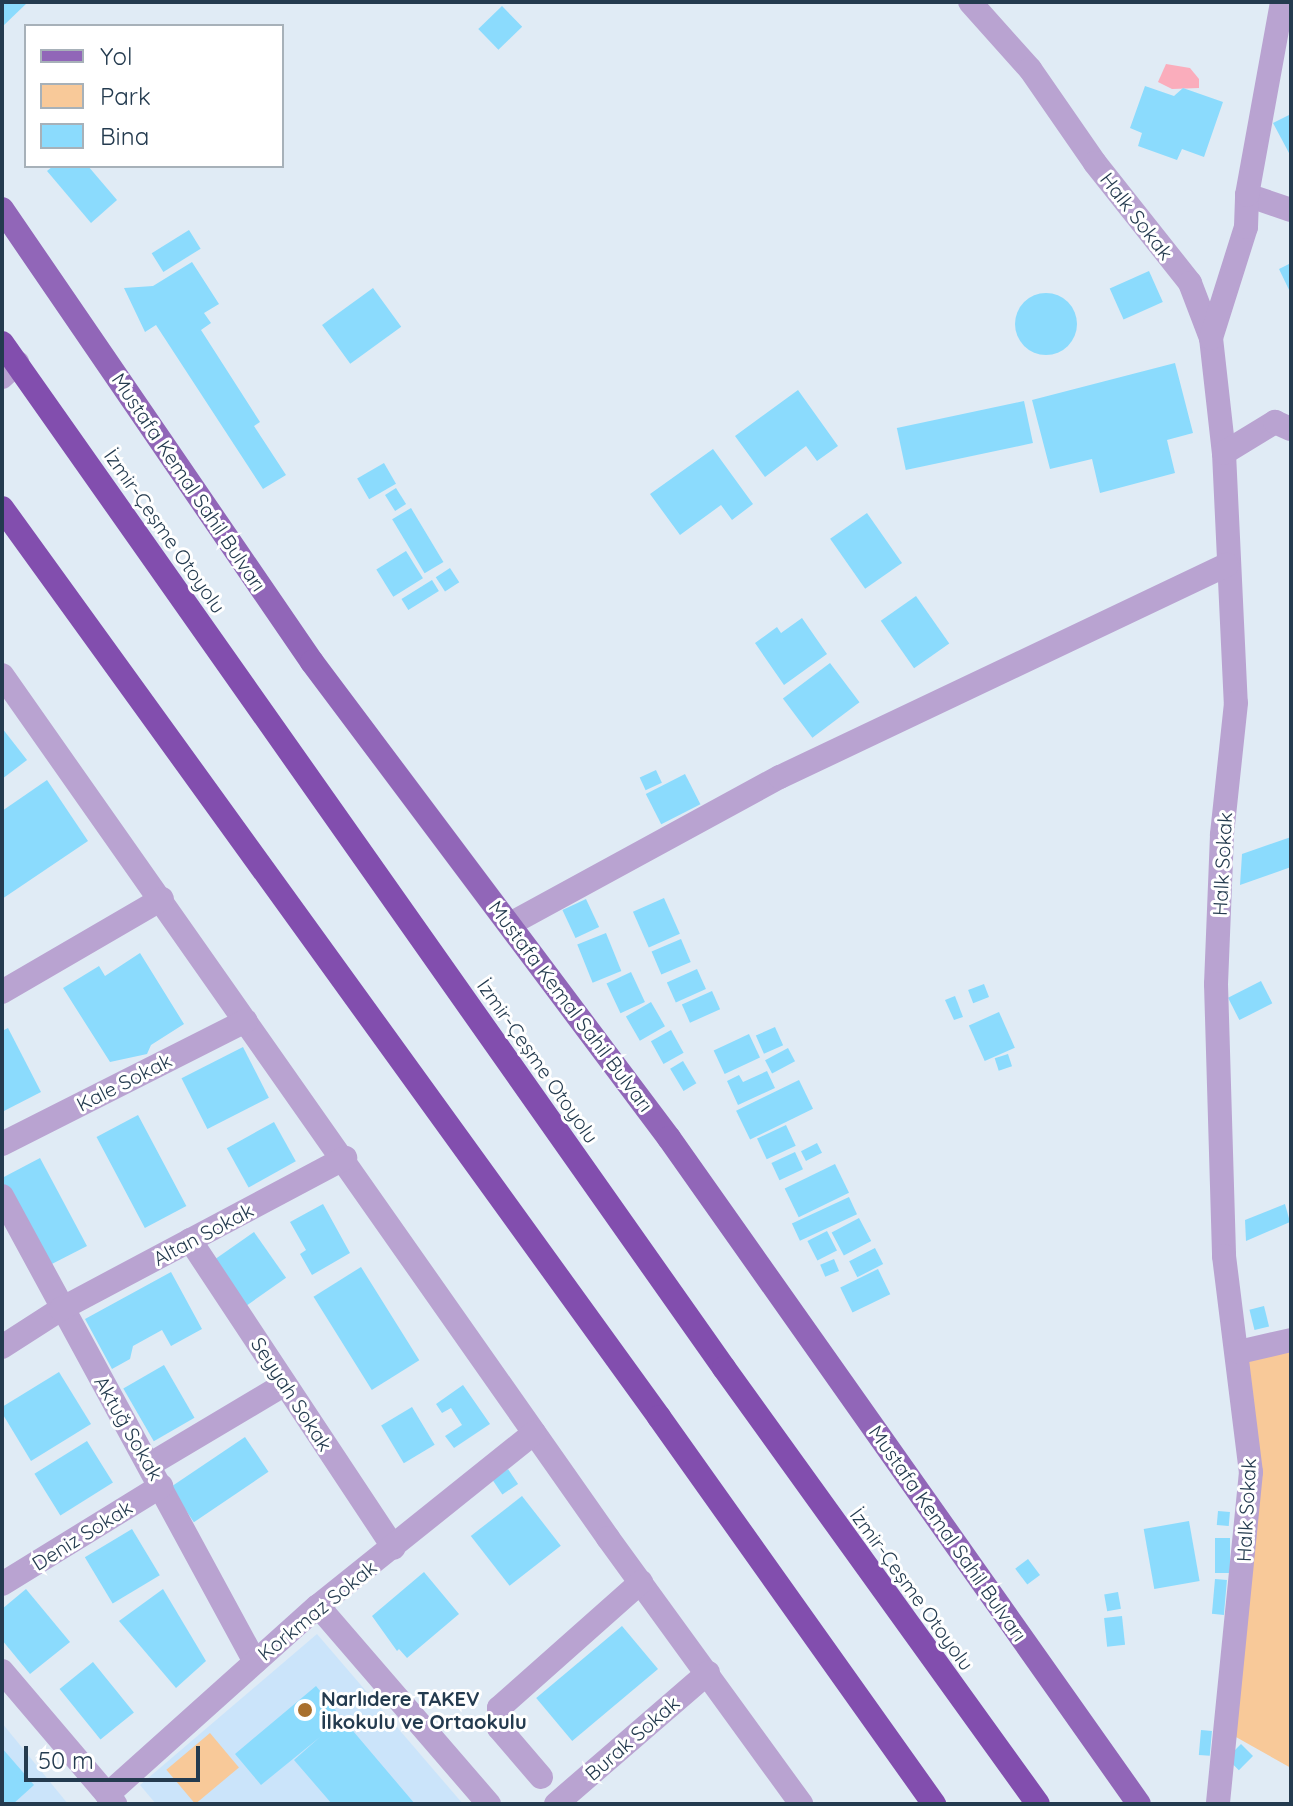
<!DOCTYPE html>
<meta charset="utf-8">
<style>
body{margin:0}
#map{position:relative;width:1293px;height:1806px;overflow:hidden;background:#e0ebf5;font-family:Quicksand,sans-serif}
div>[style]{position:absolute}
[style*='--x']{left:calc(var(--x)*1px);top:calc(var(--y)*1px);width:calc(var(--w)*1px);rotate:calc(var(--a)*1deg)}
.built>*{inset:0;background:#cbe4fa}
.green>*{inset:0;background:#f8c999;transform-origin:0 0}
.water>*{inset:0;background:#faadbc}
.building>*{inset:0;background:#8bdbfd;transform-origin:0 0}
.round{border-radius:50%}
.minor>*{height:24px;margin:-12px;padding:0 12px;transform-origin:12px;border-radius:12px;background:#b9a3d1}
.major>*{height:24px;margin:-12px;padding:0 12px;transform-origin:12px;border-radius:12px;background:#9166b8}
.highway>*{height:24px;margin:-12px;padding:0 12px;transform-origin:12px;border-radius:12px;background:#824eae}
.dots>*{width:22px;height:22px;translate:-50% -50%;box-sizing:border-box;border:4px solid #fff;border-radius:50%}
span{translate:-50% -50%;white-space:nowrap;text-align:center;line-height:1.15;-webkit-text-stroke:6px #fff;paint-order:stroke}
.street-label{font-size:20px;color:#243b4f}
.poi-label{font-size:20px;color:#243b4f;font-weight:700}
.left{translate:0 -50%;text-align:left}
.frame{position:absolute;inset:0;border:4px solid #243b4f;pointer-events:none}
.legend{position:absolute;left:24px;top:24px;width:260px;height:144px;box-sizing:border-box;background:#fff;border:2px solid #a7b1b9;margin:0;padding:10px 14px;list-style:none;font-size:24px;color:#243b4f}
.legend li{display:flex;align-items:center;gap:16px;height:40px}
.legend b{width:40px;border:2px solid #a7b1b9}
.scale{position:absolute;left:24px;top:1746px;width:176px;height:36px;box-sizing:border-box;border:4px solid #243b4f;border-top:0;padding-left:10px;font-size:24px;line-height:28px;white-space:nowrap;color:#243b4f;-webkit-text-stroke:6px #fff;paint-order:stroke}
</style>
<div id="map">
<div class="built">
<i style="clip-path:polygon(317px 1634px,463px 1804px,156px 1804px,140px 1785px)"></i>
<i style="clip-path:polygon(2px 1723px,68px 1804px,2px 1804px)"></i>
</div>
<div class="green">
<i style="clip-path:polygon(1291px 1340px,1291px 1768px,1227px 1732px,1251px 1472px,1239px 1352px)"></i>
<i style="left:210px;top:1733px;width:45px;height:57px;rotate:50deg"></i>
</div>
<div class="water">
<i style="clip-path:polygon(1166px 64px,1190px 68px,1199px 79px,1199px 88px,1172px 89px,1158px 82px)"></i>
</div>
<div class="building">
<i style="clip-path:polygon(2px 2px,28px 2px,2px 27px)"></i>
<i style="left:502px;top:6px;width:29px;height:33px;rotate:46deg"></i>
<i style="clip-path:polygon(1145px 86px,1174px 96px,1183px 88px,1223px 102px,1204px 157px,1182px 149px,1177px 160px,1138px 146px,1142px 133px,1130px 128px)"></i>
<i style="clip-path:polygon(1291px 114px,1291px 151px,1289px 153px,1273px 123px)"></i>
<i style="clip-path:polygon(53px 166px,88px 166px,117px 200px,91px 223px,47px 171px)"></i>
<i style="left:189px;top:230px;width:22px;height:44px;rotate:58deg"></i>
<i style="clip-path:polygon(192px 262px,219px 304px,204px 313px,211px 323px,201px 330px,260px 422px,254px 426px,286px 475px,263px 489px,156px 325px,145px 332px,124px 288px,153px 286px)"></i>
<i style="clip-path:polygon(1291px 263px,1291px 294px,1279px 269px)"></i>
<i style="left:1149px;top:271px;width:34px;height:43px;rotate:66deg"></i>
<i style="left:373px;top:288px;width:48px;height:63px;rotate:54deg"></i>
<i class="round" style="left:1015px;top:293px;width:62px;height:62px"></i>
<i style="clip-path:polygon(1175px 363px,1193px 433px,1167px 440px,1175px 473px,1100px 493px,1092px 459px,1050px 469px,1032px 400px)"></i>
<i style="clip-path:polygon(798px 390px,838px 446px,817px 461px,806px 446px,765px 477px,735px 436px)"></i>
<i style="left:1024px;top:401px;width:43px;height:130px;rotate:78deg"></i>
<i style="clip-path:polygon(713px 449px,753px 504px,732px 520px,721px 505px,680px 535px,650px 494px)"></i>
<i style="left:384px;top:463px;width:24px;height:31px;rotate:60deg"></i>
<i style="left:396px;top:488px;width:19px;height:13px;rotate:58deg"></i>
<i style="left:411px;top:508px;width:63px;height:22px;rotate:59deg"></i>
<i style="left:867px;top:513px;width:61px;height:45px;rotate:55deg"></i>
<i style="left:406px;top:551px;width:32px;height:35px;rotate:58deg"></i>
<i style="left:450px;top:568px;width:17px;height:17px;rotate:57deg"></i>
<i style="left:432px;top:580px;width:13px;height:36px;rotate:58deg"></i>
<i style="left:916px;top:596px;width:58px;height:43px;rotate:55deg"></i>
<i style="clip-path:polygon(802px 618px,827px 654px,784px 685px,755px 643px,777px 627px,781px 633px)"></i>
<i style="left:830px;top:663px;width:49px;height:59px;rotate:53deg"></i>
<i style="clip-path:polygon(2px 728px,27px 760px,2px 779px)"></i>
<i style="left:656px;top:770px;width:14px;height:18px;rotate:65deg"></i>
<i style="left:685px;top:774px;width:34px;height:44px;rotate:63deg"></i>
<i style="clip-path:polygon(47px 780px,88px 841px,2px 899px,2px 811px)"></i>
<i style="clip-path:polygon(1291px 837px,1291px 867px,1240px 885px,1242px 854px)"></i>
<i style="left:664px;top:898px;width:39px;height:34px;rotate:66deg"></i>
<i style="left:586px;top:899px;width:31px;height:26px;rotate:65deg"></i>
<i style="left:606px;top:933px;width:41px;height:31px;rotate:68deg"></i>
<i style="left:681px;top:939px;width:25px;height:32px;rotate:67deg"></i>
<i style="clip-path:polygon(140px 953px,184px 1024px,151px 1045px,147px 1054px,110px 1062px,63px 988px,99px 966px,105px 976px)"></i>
<i style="left:697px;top:969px;width:22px;height:33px;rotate:66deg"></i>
<i style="left:631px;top:972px;width:33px;height:27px;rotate:65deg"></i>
<i style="left:1261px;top:981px;width:25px;height:37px;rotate:63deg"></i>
<i style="left:984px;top:984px;width:14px;height:17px;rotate:69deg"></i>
<i style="left:712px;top:991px;width:20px;height:33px;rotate:66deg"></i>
<i style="clip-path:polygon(955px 996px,963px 1017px,954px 1020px,945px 1000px)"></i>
<i style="left:651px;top:1002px;width:28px;height:29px;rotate:60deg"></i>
<i style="left:999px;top:1012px;width:39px;height:33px;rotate:66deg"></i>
<i style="left:775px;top:1027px;width:20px;height:21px;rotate:66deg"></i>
<i style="clip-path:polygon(8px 1028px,41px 1092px,2px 1112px,2px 1031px)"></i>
<i style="left:671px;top:1030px;width:26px;height:23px;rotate:61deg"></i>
<i style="left:749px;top:1034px;width:26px;height:39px;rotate:65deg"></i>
<i style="left:243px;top:1047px;width:57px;height:69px;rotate:63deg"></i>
<i style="left:788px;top:1048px;width:15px;height:26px;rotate:62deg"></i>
<i style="left:1008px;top:1054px;width:13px;height:14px;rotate:72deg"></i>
<i style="left:683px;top:1061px;width:26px;height:15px;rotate:59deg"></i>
<i style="clip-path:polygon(767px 1071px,775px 1088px,738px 1105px,727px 1081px,739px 1075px,743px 1082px)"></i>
<i style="left:799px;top:1080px;width:32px;height:70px;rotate:64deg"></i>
<i style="left:138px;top:1115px;width:103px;height:47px;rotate:62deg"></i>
<i style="left:274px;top:1122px;width:45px;height:54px;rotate:61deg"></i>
<i style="left:786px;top:1125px;width:23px;height:32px;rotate:65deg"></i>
<i style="left:817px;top:1143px;width:11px;height:18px;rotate:63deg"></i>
<i style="left:795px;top:1152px;width:19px;height:26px;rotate:65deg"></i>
<i style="clip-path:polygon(40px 1158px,87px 1246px,46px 1267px,2px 1183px,2px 1178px)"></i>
<i style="left:835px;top:1164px;width:32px;height:56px;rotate:64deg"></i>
<i style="left:849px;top:1197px;width:19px;height:63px;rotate:65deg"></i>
<i style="clip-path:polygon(323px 1204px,350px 1253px,312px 1275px,300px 1254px,306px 1250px,290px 1222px)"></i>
<i style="clip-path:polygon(1285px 1204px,1290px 1222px,1246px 1241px,1245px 1220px)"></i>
<i style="left:859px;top:1218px;width:26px;height:31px;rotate:62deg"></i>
<i style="left:827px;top:1231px;width:22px;height:22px;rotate:63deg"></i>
<i style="left:254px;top:1232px;width:56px;height:52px;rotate:55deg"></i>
<i style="left:875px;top:1248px;width:18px;height:29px;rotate:63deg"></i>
<i style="left:834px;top:1259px;width:13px;height:15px;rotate:67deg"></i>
<i style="left:361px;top:1267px;width:110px;height:56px;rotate:58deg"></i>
<i style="left:878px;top:1269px;width:28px;height:42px;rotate:64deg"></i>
<i style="clip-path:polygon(171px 1272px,202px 1329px,171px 1346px,162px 1330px,133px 1346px,130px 1359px,112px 1369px,85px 1319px)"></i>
<i style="left:1264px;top:1306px;width:21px;height:15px;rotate:76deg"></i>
<i style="left:164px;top:1365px;width:61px;height:47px;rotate:60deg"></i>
<i style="clip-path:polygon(59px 1372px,91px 1424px,31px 1461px,2px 1413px,2px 1407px)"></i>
<i style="clip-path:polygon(463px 1385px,490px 1424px,454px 1448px,445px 1436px,462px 1425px,451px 1408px,442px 1413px,436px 1404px)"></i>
<i style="left:412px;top:1407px;width:44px;height:36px;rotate:59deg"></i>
<i style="left:245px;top:1437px;width:42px;height:90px;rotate:56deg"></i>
<i style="left:87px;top:1441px;width:49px;height:62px;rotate:58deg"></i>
<i style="left:508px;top:1469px;width:18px;height:19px;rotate:56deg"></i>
<i style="left:522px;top:1496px;width:63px;height:65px;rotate:52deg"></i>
<i style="left:1218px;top:1511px;width:12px;height:14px;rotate:5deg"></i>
<i style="left:1189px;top:1521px;width:61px;height:46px;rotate:80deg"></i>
<i style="left:132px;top:1529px;width:54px;height:55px;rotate:59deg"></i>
<i style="left:1215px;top:1538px;width:15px;height:35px"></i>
<i style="left:1028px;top:1559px;width:20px;height:16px;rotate:53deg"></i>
<i style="clip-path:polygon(424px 1572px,459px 1614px,407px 1658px,399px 1649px,397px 1651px,372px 1616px)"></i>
<i style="left:1215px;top:1579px;width:12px;height:35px;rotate:5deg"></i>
<i style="clip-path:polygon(26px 1589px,70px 1642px,30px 1674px,2px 1640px,2px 1609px)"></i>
<i style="clip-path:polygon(163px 1589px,206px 1661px,176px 1688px,119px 1621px)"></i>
<i style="left:1118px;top:1592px;width:17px;height:14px;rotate:80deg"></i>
<i style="left:1122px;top:1616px;width:29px;height:18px;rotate:84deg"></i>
<i style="left:622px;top:1626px;width:56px;height:112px;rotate:50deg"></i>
<i style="left:93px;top:1662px;width:65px;height:43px;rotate:51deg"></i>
<i style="clip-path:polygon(316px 1686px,342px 1718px,415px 1804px,332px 1804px,294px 1760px,320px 1737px,261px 1785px,235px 1754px)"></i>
<i style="left:1201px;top:1730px;width:11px;height:25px;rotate:5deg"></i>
<i style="left:1241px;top:1744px;width:17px;height:20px;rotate:45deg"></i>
<i style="clip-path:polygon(2px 1748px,34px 1785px,13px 1804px,2px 1804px)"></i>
</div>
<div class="minor">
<i style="--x:970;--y:2;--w:90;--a:48.2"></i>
<i style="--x:1030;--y:69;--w:114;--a:55.3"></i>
<i style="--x:1095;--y:163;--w:153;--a:51.6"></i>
<i style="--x:1190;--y:283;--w:59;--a:69.1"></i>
<i style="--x:1211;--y:338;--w:116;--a:83.6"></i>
<i style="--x:1224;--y:453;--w:250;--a:87.3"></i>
<i style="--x:1236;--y:703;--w:133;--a:96.1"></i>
<i style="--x:1222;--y:835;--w:149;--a:92.3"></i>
<i style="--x:1216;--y:984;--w:272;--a:88.3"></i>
<i style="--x:1224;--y:1256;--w:218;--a:82.9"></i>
<i style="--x:1251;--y:1472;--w:334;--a:95.7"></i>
<i style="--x:1247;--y:195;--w:46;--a:18.8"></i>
<i style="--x:1211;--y:338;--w:116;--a:-72.5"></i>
<i style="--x:1246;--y:227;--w:32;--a:-88"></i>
<i style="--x:1247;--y:195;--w:196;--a:-79.7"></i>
<i style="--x:2;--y:377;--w:21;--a:-43"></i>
<i style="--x:1224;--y:453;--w:60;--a:-31.3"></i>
<i style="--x:1275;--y:422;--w:17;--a:24"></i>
<i style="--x:2;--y:675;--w:1055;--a:54.92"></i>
<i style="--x:608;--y:1538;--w:329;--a:54"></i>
<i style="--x:510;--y:924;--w:307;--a:-28.6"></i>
<i style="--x:780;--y:777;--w:495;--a:-25.4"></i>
<i style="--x:2;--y:992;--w:185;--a:-30.2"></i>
<i style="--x:2;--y:1144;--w:273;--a:-26.8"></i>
<i style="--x:2;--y:1196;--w:530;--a:61.5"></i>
<i style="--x:190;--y:1240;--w:369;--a:56.5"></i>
<i style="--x:2;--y:1347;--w:70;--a:-32.8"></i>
<i style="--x:61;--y:1309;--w:322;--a:-28"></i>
<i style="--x:1239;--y:1352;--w:53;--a:-13"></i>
<i style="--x:149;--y:1465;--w:158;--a:-30.8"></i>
<i style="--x:2;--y:1584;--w:187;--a:-31.6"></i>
<i style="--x:318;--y:1606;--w:262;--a:49.2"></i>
<i style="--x:2;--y:1671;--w:175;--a:49.6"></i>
<i style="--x:541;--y:1777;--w:65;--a:-130.6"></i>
<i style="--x:499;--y:1728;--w:20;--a:-90"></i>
<i style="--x:499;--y:1708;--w:190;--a:-41.6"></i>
<i style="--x:107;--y:1795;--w:283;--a:-41.9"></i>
<i style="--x:318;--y:1606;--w:277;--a:-38.7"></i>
<i style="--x:556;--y:1804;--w:201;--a:-40.8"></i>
</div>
<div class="major">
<i style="--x:2;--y:209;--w:549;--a:55.62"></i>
<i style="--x:312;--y:662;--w:595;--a:53.13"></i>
<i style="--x:669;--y:1138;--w:815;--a:54.79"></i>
</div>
<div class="highway">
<i style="--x:2;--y:343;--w:1254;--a:54.84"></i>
<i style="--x:724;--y:1368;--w:537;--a:54.24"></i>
<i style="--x:2;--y:508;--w:1122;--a:54.14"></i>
<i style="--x:659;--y:1417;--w:475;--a:54.6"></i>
</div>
<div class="dots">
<i style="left:305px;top:1710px;background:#a9702e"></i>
</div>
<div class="street-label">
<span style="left:1137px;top:216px;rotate:52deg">Halk Sokak</span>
<span style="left:189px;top:482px;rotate:56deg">Mustafa Kemal Sahil Bulvarı</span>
<span style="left:165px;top:531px;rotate:55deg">İzmir-Çeşme Otoyolu</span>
<span style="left:1222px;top:864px;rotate:-87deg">Halk Sokak</span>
<span style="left:571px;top:1006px;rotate:53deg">Mustafa Kemal Sahil Bulvarı</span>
<span style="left:538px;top:1061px;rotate:55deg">İzmir-Çeşme Otoyolu</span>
<span style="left:124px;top:1082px;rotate:-27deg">Kale Sokak</span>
<span style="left:203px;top:1234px;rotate:-28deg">Altan Sokak</span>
<span style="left:292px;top:1394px;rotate:57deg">Seyyah Sokak</span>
<span style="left:129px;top:1428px;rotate:60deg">Aktuğ Sokak</span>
<span style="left:1246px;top:1510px;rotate:-87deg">Halk Sokak</span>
<span style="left:948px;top:1533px;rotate:55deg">Mustafa Kemal Sahil Bulvarı</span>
<span style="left:82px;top:1535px;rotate:-32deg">Deniz Sokak</span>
<span style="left:912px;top:1589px;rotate:54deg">İzmir-Çeşme Otoyolu</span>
<span style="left:317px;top:1610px;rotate:-39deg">Korkmaz Sokak</span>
<span style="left:632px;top:1738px;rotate:-41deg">Burak Sokak</span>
</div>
<div class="poi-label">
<span class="left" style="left:321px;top:1710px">Narlıdere TAKEV<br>İlkokulu ve Ortaokulu</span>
</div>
<div class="frame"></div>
<ul class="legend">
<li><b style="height:10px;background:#9166b8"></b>Yol</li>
<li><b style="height:22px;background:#f8c999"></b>Park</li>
<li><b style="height:22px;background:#8bdbfd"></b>Bina</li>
</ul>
<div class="scale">50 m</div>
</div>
